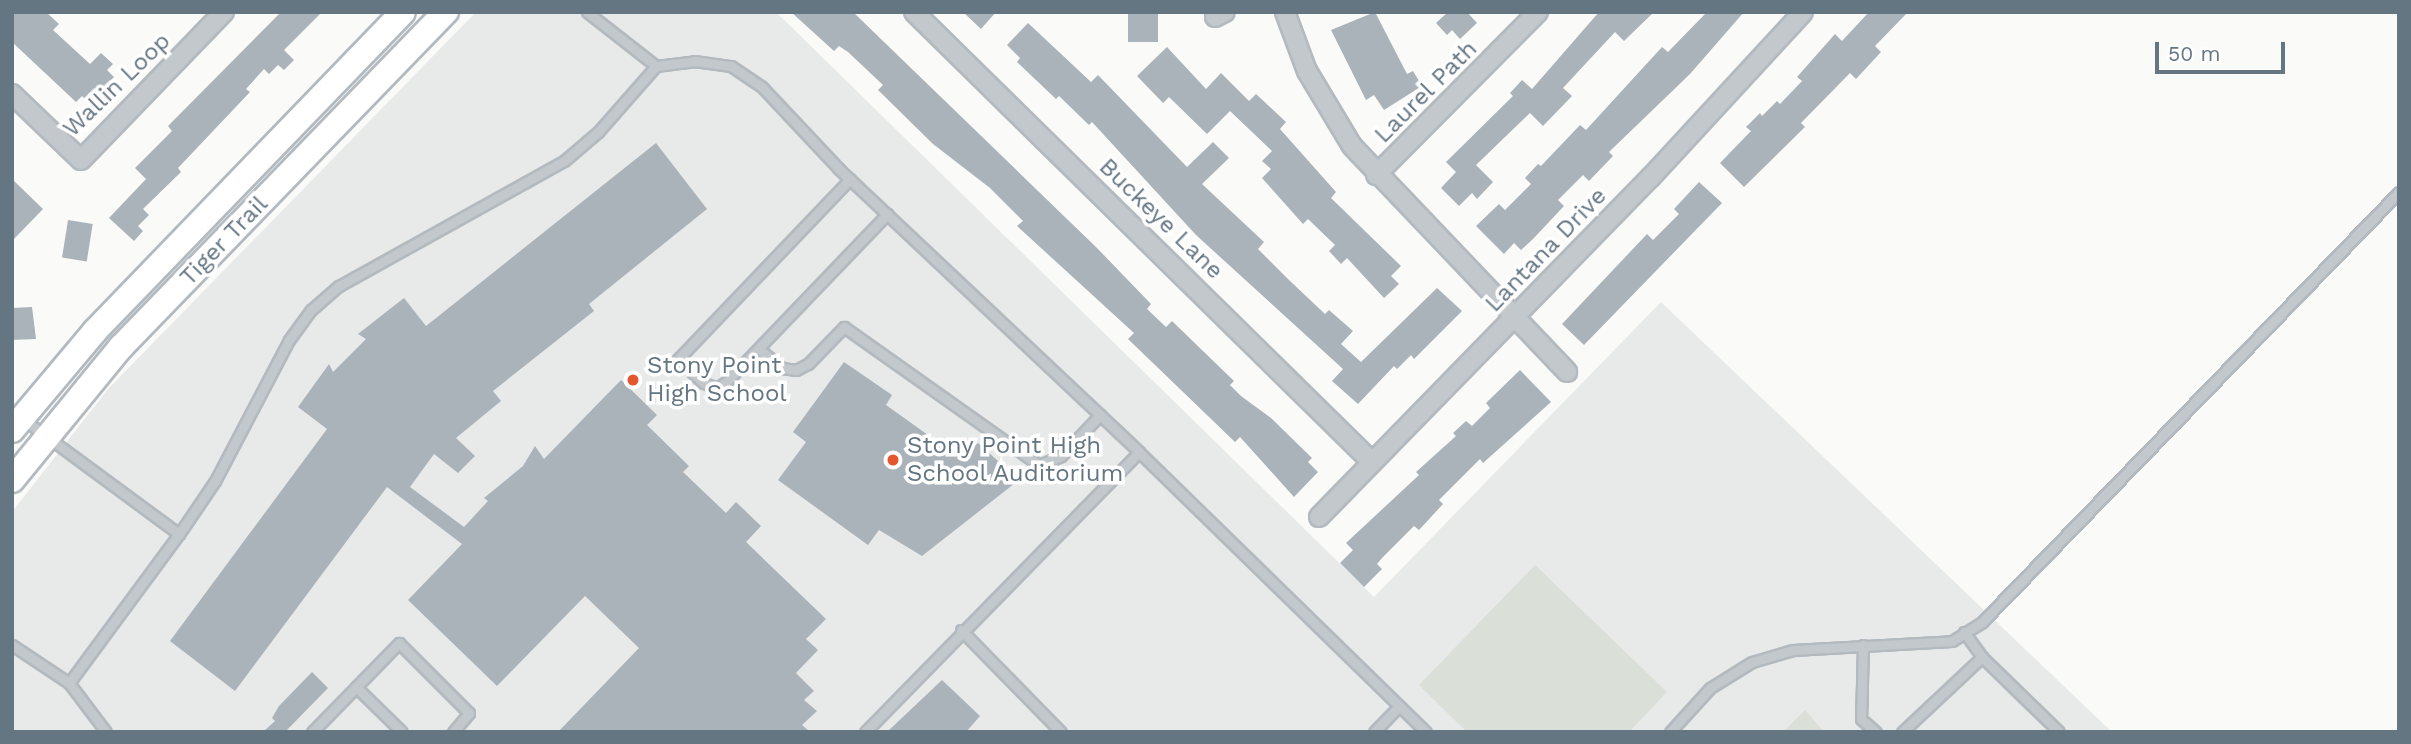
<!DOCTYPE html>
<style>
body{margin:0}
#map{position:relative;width:2411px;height:744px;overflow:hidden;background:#fafaf8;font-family:"Work Sans",sans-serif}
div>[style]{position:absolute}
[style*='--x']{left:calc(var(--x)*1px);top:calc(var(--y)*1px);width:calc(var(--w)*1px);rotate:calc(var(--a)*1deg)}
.built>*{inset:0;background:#e8e9e9}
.green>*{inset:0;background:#dadfd7}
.building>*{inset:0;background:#aab3b9;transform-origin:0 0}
.roads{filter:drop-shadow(2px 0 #b3babf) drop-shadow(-2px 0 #b3babf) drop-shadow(0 2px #b3babf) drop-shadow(0 -2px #b3babf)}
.lane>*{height:9px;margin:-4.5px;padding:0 4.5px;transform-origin:4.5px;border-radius:4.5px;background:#c3c8cc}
.street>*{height:18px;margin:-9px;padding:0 9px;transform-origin:9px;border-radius:9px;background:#c3c8cc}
.secondary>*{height:24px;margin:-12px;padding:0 12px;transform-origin:12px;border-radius:12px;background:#fff}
.dots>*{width:19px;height:19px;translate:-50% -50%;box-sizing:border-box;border:4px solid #fff;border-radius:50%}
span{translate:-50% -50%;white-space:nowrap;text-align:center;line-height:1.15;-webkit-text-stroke:7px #fff;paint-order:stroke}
.street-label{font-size:24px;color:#657683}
.poi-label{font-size:24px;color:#657683}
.left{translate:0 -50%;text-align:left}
.frame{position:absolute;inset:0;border:14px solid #657683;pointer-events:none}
.scale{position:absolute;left:2155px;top:42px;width:130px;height:32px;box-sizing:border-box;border:4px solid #657683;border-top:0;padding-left:9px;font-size:21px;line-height:24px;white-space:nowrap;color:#657683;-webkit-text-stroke:5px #fff;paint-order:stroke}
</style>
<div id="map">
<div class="built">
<i style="clip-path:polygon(476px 12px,776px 12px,1374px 597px,1661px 302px,2112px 732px,12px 732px,12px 512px,108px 389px)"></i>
</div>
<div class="green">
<i style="clip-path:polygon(1535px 565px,1667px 692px,1629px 732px,1467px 732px,1419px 685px)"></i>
<i style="clip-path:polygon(1805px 710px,1824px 732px,1783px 732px)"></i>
</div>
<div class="building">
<i style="clip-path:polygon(12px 12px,46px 12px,59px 24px,53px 30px,90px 64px,101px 53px,113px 64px,107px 70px,114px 77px,89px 103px,82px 96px,76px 102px,12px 42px)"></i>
<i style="clip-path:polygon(281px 12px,322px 12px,284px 50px,294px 60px,284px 70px,278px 65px,269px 74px,264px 69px,246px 89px,250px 92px,178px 168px,181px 172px,143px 209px,149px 215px,138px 226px,143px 231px,134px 241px,109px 218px,146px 179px,135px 168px,172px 131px,168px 126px)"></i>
<i style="clip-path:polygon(791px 12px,853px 12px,1097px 248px,1151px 304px,1147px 309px,1166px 327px,1172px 321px,1234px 381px,1230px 385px,1241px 396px,1271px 418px,1312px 458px,1308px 462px,1318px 472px,1294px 497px,1240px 437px,1235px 442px,1128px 339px,1134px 333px,1017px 226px,1023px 221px,990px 188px,933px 144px,878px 90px,883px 85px,848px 52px,839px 46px,834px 51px)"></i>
<i style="clip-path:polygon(963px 12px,996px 12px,981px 29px)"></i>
<i style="left:1128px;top:12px;width:30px;height:30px"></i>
<i style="clip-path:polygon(1375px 12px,1407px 74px,1413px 71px,1422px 86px,1384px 110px,1374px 95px,1366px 100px,1331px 30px)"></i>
<i style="clip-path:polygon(1448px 12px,1467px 12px,1477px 23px,1460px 39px,1452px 30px,1447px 35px,1436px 23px)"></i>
<i style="clip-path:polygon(1599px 12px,1654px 12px,1624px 41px,1615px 32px,1563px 88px,1572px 96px,1543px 126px,1530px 113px,1476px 165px,1493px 182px,1477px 199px,1472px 193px,1459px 206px,1441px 188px,1456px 172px,1446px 162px,1513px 96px,1510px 93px,1522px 80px,1532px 89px)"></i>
<i style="clip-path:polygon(1707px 12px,1744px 12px,1690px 74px,1609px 152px,1613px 156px,1589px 181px,1583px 175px,1558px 200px,1564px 206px,1533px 239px,1521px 250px,1514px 243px,1504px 254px,1476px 226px,1499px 204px,1505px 210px,1531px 184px,1525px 178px,1538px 164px,1541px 166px,1580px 125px,1586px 130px,1662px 47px,1668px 52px)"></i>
<i style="clip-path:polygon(1869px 12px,1908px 12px,1875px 46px,1881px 52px,1856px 79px,1850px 73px,1801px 123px,1805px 127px,1744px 187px,1720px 163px,1751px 131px,1746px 127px,1760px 113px,1762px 116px,1777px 101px,1780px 104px,1802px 81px,1797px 77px,1835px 34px,1842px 41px)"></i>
<i style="clip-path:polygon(1028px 23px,1091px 82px,1098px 75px,1187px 167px,1213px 142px,1229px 158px,1202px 184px,1264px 242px,1258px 249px,1289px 280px,1325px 314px,1329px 310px,1353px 331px,1341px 344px,1361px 362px,1437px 288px,1462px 311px,1414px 359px,1411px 355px,1397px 369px,1394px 366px,1358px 404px,1332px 381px,1343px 369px,1196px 235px,1092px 122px,1089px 125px,1059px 96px,1056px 99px,1017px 62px,1020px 58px,1007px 45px)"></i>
<i style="clip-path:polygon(1167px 47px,1206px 89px,1221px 73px,1249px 101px,1256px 94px,1286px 122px,1280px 129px,1336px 192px,1331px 198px,1401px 266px,1391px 276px,1399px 284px,1384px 298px,1347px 258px,1341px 264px,1329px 251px,1335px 245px,1308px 219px,1303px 224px,1262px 178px,1271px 169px,1262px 161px,1272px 151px,1230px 111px,1207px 134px,1169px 97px,1163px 103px,1137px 76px)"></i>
<i style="clip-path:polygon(656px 143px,707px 209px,589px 304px,594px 311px,493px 391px,501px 401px,456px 438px,475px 456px,458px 473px,434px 454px,410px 487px,464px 527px,488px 501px,484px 498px,523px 466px,535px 446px,544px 459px,621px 380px,657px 415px,647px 425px,689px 466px,683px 472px,726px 513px,736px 502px,761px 526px,746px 542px,826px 619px,806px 639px,818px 650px,796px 673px,814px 691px,804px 700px,817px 711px,802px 725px,810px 732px,558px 732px,639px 648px,585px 596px,497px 686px,408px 600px,462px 544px,387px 487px,235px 691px,170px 641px,327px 429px,298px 407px,329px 364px,333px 372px,366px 339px,358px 334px,404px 298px,426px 326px)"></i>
<i style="clip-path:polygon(12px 179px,43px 209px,12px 241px)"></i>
<i style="clip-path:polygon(1699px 182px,1722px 203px,1584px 345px,1562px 324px,1647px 234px,1653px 240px,1679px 214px,1674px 209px)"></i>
<i style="left:68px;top:220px;width:25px;height:38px;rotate:9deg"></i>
<i style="clip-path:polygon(32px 307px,36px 339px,12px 340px,12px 308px)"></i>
<i style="clip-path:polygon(844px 362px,892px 395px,886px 405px,960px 458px,978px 443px,1019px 480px,922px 556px,879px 530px,868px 545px,778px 480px,806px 442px,793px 432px)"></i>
<i style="clip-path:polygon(1520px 370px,1551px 402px,1483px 463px,1480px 459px,1439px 500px,1443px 504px,1419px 530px,1414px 526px,1382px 558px,1377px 564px,1382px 569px,1364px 587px,1340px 563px,1353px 550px,1346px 543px,1419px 475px,1416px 472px,1456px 436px,1453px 433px,1466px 421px,1472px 426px,1490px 408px,1486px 403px)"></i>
<i style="clip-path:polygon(312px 672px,328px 688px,285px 732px,263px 732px,275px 721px,272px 718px,279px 706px)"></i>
<i style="clip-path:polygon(942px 680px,980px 716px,966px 732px,887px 732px)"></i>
</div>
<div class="roads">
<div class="lane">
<i style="--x:587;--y:12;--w:88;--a:38"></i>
<i style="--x:656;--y:66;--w:38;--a:-7"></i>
<i style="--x:694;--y:61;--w:37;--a:8"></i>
<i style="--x:731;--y:66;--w:37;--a:34"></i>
<i style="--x:762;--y:87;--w:112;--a:46.8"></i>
<i style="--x:839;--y:169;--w:412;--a:43.3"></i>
<i style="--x:1139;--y:452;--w:401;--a:44.3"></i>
<i style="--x:850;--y:179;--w:249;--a:133.7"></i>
<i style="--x:678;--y:359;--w:35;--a:43"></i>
<i style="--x:704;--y:383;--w:14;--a:21"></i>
<i style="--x:717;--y:388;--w:11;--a:-34"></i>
<i style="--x:726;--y:382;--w:233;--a:-46.2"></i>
<i style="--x:759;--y:349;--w:30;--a:40"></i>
<i style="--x:782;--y:368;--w:14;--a:8"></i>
<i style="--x:796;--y:370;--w:13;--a:-27"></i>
<i style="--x:808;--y:364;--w:52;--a:-45.8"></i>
<i style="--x:844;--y:327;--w:239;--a:35.3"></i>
<i style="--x:1039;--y:465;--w:24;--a:-22"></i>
<i style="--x:1061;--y:456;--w:57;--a:-46.4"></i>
<i style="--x:23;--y:419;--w:194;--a:36.4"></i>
<i style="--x:179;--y:534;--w:64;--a:-55.8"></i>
<i style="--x:215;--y:481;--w:159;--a:-62.3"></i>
<i style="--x:289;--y:340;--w:37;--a:-54"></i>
<i style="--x:311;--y:310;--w:37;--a:-41"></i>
<i style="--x:339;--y:286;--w:257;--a:-29.1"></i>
<i style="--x:564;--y:161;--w:45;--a:-40.5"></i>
<i style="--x:598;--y:132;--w:88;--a:-48.7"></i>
<i style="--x:961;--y:630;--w:143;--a:45.6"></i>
<i style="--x:1964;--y:632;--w:31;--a:54"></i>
<i style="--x:1982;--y:657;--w:107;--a:44.2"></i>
<i style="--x:12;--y:645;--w:69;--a:33.7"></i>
<i style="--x:69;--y:683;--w:61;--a:52.9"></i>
<i style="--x:1863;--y:645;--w:74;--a:91.5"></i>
<i style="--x:1861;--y:719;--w:20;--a:41"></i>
<i style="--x:69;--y:683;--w:185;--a:-53.6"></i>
<i style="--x:356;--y:687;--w:62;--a:-45.7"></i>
<i style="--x:399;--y:643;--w:99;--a:45"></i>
<i style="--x:469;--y:713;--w:25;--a:130"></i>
<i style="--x:312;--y:732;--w:63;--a:-45.6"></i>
<i style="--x:356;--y:687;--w:64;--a:44.4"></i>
<i style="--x:865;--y:732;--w:392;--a:-45.6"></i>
<i style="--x:1374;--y:732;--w:35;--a:-46"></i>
<i style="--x:1670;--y:732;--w:59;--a:-47.7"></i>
<i style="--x:1710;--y:688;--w:49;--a:-31.8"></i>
<i style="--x:1752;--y:662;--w:43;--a:-16.3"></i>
<i style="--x:1793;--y:650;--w:159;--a:-3.2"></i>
<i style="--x:1952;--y:641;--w:36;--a:-32"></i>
<i style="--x:1982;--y:622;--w:599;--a:-45.88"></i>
<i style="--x:1902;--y:732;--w:110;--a:-43.2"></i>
</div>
<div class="street">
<i style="--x:914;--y:12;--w:642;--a:44.5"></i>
<i style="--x:1285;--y:12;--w:63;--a:69.6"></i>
<i style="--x:1307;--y:71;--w:87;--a:59"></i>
<i style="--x:1352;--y:146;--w:312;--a:46.4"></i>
<i style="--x:1215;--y:17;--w:11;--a:-27"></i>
<i style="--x:12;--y:94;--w:95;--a:43.7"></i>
<i style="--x:81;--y:160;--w:206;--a:-46"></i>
<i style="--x:1376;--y:175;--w:230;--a:-45.2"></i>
<i style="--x:1319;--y:517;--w:475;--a:-45.7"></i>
<i style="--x:1651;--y:177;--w:224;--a:-47.3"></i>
</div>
<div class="secondary">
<i style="--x:12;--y:430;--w:129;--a:-50"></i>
<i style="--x:95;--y:331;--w:443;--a:-46"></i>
<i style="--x:12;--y:480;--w:172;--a:-50.7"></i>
<i style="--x:121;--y:347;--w:467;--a:-45.9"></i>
</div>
</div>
<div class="dots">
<i style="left:633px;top:380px;background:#e4572e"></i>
<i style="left:893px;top:460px;background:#e4572e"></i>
</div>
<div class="street-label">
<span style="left:117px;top:85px;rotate:-44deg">Wallin Loop</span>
<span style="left:1426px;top:92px;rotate:-45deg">Laurel Path</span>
<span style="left:1161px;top:219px;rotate:44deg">Buckeye Lane</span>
<span style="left:224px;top:241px;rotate:-46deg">Tiger Trail</span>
<span style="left:1546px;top:250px;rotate:-46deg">Lantana Drive</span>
</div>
<div class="poi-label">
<span class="left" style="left:647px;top:380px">Stony Point<br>High School</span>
<span class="left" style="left:907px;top:460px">Stony Point High<br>School Auditorium</span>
</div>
<div class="frame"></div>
<div class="scale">50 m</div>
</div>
